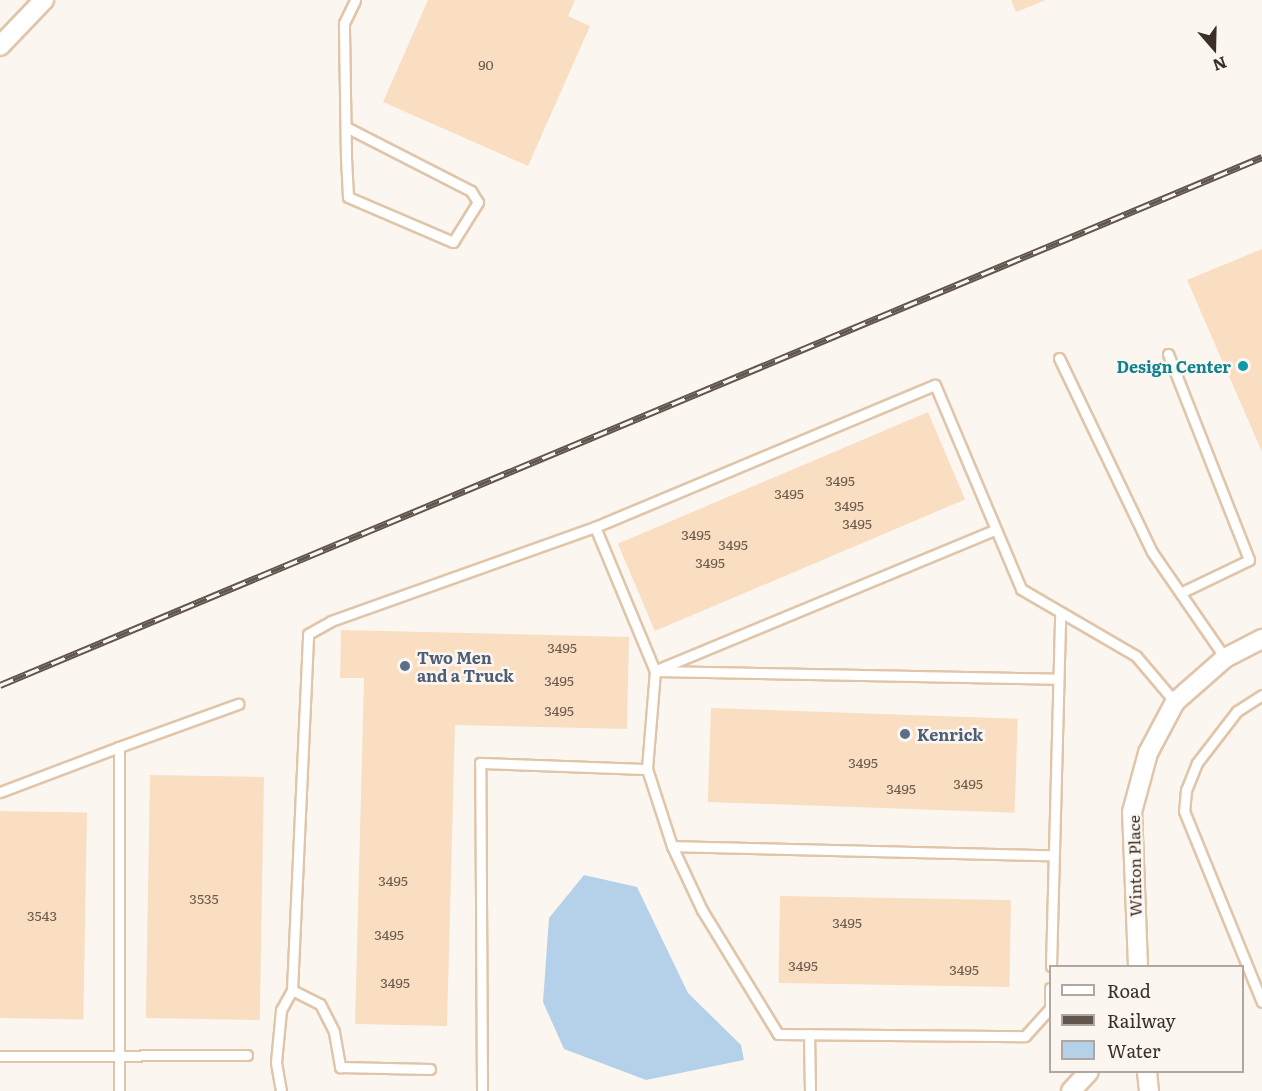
<!DOCTYPE html>
<style>
body{margin:0}
#map{position:relative;width:1262px;height:1091px;overflow:hidden;background:#fcf6f1;font-family:Literata,serif}
div>[style]{position:absolute}
[style*='--x']{left:calc(var(--x)*1px);top:calc(var(--y)*1px);width:calc(var(--w)*1px);rotate:calc(var(--a)*1deg)}
.water>*{inset:0;background:#b5d1ea}
.building>*{inset:0;background:#fadec2;transform-origin:0 0}
.roads{filter:drop-shadow(2px 0 #e0c5a9) drop-shadow(-2px 0 #e0c5a9) drop-shadow(0 2px #e0c5a9) drop-shadow(0 -2px #e0c5a9)}
.service>*{height:9px;margin:-4.5px;padding:0 4.5px;transform-origin:4.5px;border-radius:4.5px;background:#fff}
.minor>*{height:18px;margin:-9px;padding:0 9px;transform-origin:9px;border-radius:9px;background:#fff}
.rail>*{height:7px;margin-top:-3.5px;transform-origin:0;background:repeating-linear-gradient(90deg,#fcf6f1 0 14px,#60564d 0 28px);box-sizing:border-box;border-block:2px solid #60564d}
.dots>*{width:16px;height:16px;translate:-50% -50%;box-sizing:border-box;border:3px solid #fcf6f1;border-radius:50%}
span{translate:-50% -50%;white-space:nowrap;text-align:center;line-height:1.15;-webkit-text-stroke:5px #fcf6f1;paint-order:stroke}
.number-label{font-size:14px;color:#6b5c4d}
.number-label span{-webkit-text-stroke-width:0}
.culture-label{font-size:16px;color:#0d838f;font-weight:700}
.right{translate:-100% -50%;text-align:right}
.service-label{font-size:16px;color:#4e5e75;font-weight:700}
.left{translate:0 -50%;text-align:left}
.street-label{font-size:16px;color:#3b3026}
.legend{position:absolute;left:1049px;top:965px;width:195px;height:108px;box-sizing:border-box;background:#fcf6f1;border:2px solid #afa7a0;margin:0;padding:8px 10px;list-style:none;font-size:18px;color:#3b3026}
.legend li{display:flex;align-items:center;gap:12px;height:30px}
.legend b{width:30px;border:2px solid #afa7a0}
.north{position:absolute;left:1184px;top:18px;width:60px;height:60px;-webkit-text-stroke:4px #fcf6f1;paint-order:stroke;rotate:160deg;font-size:16px;font-weight:700;line-height:24px;text-align:center;color:#3b3026}
.north::after{content:'';display:block;margin:auto;width:21px;height:27px;background:#3b3026;clip-path:polygon(50% 0,100% 100%,50% 72%,0 100%)}
</style>
<div id="map">
<div class="water">
<i style="clip-path:polygon(584px 875px,637px 887px,688px 993px,741px 1045px,744px 1060px,646px 1080px,564px 1049px,543px 1002px,549px 918px)"></i>
</div>
<div class="building">
<i style="clip-path:polygon(428px 0,575px 0,568px 16px,590px 26px,528px 166px,383px 102px)"></i>
<i style="clip-path:polygon(1011px 0,1046px 0,1016px 12px)"></i>
<i style="clip-path:polygon(1262px 249px,1262px 452px,1187px 280px)"></i>
<i style="left:928px;top:412px;width:95px;height:337px;rotate:67deg"></i>
<i style="clip-path:polygon(341px 630px,629px 637px,627px 729px,455px 725px,447px 1026px,355px 1024px,364px 678px,340px 678px)"></i>
<i style="left:711px;top:708px;width:307px;height:94px;rotate:2deg"></i>
<i style="left:150px;top:775px;width:114px;height:243px;rotate:1deg"></i>
<i style="left:0;top:811px;width:87px;height:207px;rotate:1deg"></i>
<i style="left:780px;top:896px;width:231px;height:87px;rotate:1deg"></i>
</div>
<div class="roads">
<div class="service">
<i style="--x:346;--y:127;--w:140;--a:27.1"></i>
<i style="--x:471;--y:191;--w:13;--a:58"></i>
<i style="--x:478;--y:202;--w:47;--a:122"></i>
<i style="--x:453;--y:242;--w:114;--a:-156.8"></i>
<i style="--x:348;--y:197;--w:40;--a:-92.9"></i>
<i style="--x:346;--y:157;--w:134;--a:-90.9"></i>
<i style="--x:344;--y:23;--w:25;--a:-64"></i>
<i style="--x:1168;--y:354;--w:221;--a:68.5"></i>
<i style="--x:1249;--y:560;--w:76;--a:154.4"></i>
<i style="--x:1059;--y:358;--w:215;--a:64.4"></i>
<i style="--x:1152;--y:552;--w:129;--a:55.4"></i>
<i style="--x:595;--y:527;--w:156;--a:67.4"></i>
<i style="--x:655;--y:671;--w:98;--a:94.7"></i>
<i style="--x:647;--y:769;--w:81;--a:72"></i>
<i style="--x:672;--y:846;--w:71;--a:64.9"></i>
<i style="--x:702;--y:910;--w:145;--a:58.5"></i>
<i style="--x:778;--y:1034;--w:247;--a:0.5"></i>
<i style="--x:1025;--y:1036;--w:38;--a:-48"></i>
<i style="--x:1050;--y:1008;--w:20;--a:-90"></i>
<i style="--x:659;--y:669;--w:364;--a:-22.5"></i>
<i style="--x:655;--y:671;--w:402;--a:1.1"></i>
<i style="--x:1262;--y:695;--w:30;--a:147"></i>
<i style="--x:1237;--y:711;--w:66;--a:127.6"></i>
<i style="--x:1197;--y:763;--w:29;--a:112"></i>
<i style="--x:1186;--y:790;--w:21;--a:95"></i>
<i style="--x:1184;--y:811;--w:206;--a:67.8"></i>
<i style="--x:0;--y:792;--w:127;--a:-20.7"></i>
<i style="--x:672;--y:846;--w:381;--a:1.4"></i>
<i style="--x:1051;--y:966;--w:354;--a:-88.5"></i>
<i style="--x:292;--y:990;--w:31;--a:27"></i>
<i style="--x:320;--y:1004;--w:31;--a:63"></i>
<i style="--x:334;--y:1032;--w:36;--a:80"></i>
<i style="--x:340;--y:1067;--w:90;--a:1.3"></i>
<i style="--x:809;--y:1034;--w:57;--a:89"></i>
<i style="--x:0;--y:1056;--w:247;--a:-0.2"></i>
<i style="--x:119;--y:1091;--w:344;--a:-90"></i>
<i style="--x:119;--y:747;--w:127;--a:-19.9"></i>
<i style="--x:281;--y:1091;--w:29;--a:-100"></i>
<i style="--x:276;--y:1062;--w:52;--a:-84.5"></i>
<i style="--x:281;--y:1010;--w:23;--a:-61"></i>
<i style="--x:292;--y:990;--w:356;--a:-87.4"></i>
<i style="--x:308;--y:634;--w:26;--a:-29"></i>
<i style="--x:331;--y:621;--w:280;--a:-19.6"></i>
<i style="--x:595;--y:527;--w:368;--a:-22.7"></i>
<i style="--x:935;--y:385;--w:221;--a:67.1"></i>
<i style="--x:1021;--y:589;--w:133;--a:30.2"></i>
<i style="--x:1136;--y:656;--w:60;--a:49.7"></i>
<i style="--x:482;--y:1091;--w:328;--a:-90.3"></i>
<i style="--x:480;--y:763;--w:167;--a:2.1"></i>
</div>
<div class="minor">
<i style="--x:0;--y:46;--w:64;--a:-46.3"></i>
<i style="--x:1138;--y:966;--w:154;--a:-92.2"></i>
<i style="--x:1132;--y:812;--w:61;--a:-74.8"></i>
<i style="--x:1148;--y:753;--w:58;--a:-62.1"></i>
<i style="--x:1175;--y:702;--w:67;--a:-41.3"></i>
<i style="--x:1225;--y:658;--w:42;--a:-27.2"></i>
<i style="--x:1147;--y:1072;--w:19;--a:84"></i>
<i style="--x:1071;--y:1091;--w:26;--a:-47"></i>
</div>
</div>
<div class="rail">
<i style="--x:0;--y:685;--w:1368;--a:-22.7"></i>
</div>
<div class="dots">
<i style="left:1243px;top:366px;background:#0f9aa8"></i>
<i style="left:405px;top:666px;background:#5c6f8a"></i>
<i style="left:905px;top:734px;background:#5c6f8a"></i>
</div>
<div class="number-label">
<span style="left:486px;top:64px">90</span>
<span style="left:840px;top:480px">3495</span>
<span style="left:789px;top:493px">3495</span>
<span style="left:849px;top:505px">3495</span>
<span style="left:857px;top:523px">3495</span>
<span style="left:696px;top:534px">3495</span>
<span style="left:733px;top:544px">3495</span>
<span style="left:710px;top:562px">3495</span>
<span style="left:562px;top:647px">3495</span>
<span style="left:559px;top:680px">3495</span>
<span style="left:559px;top:710px">3495</span>
<span style="left:863px;top:762px">3495</span>
<span style="left:968px;top:783px">3495</span>
<span style="left:901px;top:788px">3495</span>
<span style="left:393px;top:880px">3495</span>
<span style="left:204px;top:898px">3535</span>
<span style="left:42px;top:915px">3543</span>
<span style="left:847px;top:922px">3495</span>
<span style="left:389px;top:934px">3495</span>
<span style="left:803px;top:965px">3495</span>
<span style="left:964px;top:969px">3495</span>
<span style="left:395px;top:982px">3495</span>
</div>
<div class="culture-label">
<span class="right" style="left:1231px;top:366px">Design Center</span>
</div>
<div class="service-label">
<span class="left" style="left:417px;top:666px">Two Men<br>and a Truck</span>
<span class="left" style="left:917px;top:734px">Kenrick</span>
</div>
<div class="street-label">
<span style="left:1134px;top:866px;rotate:-91deg">Winton Place</span>
</div>
<ul class="legend">
<li><b style="height:8px;background:#fff"></b>Road</li>
<li><b style="height:8px;background:#60564d"></b>Railway</li>
<li><b style="height:16px;background:#b5d1ea"></b>Water</li>
</ul>
<div class="north">N</div>
</div>
